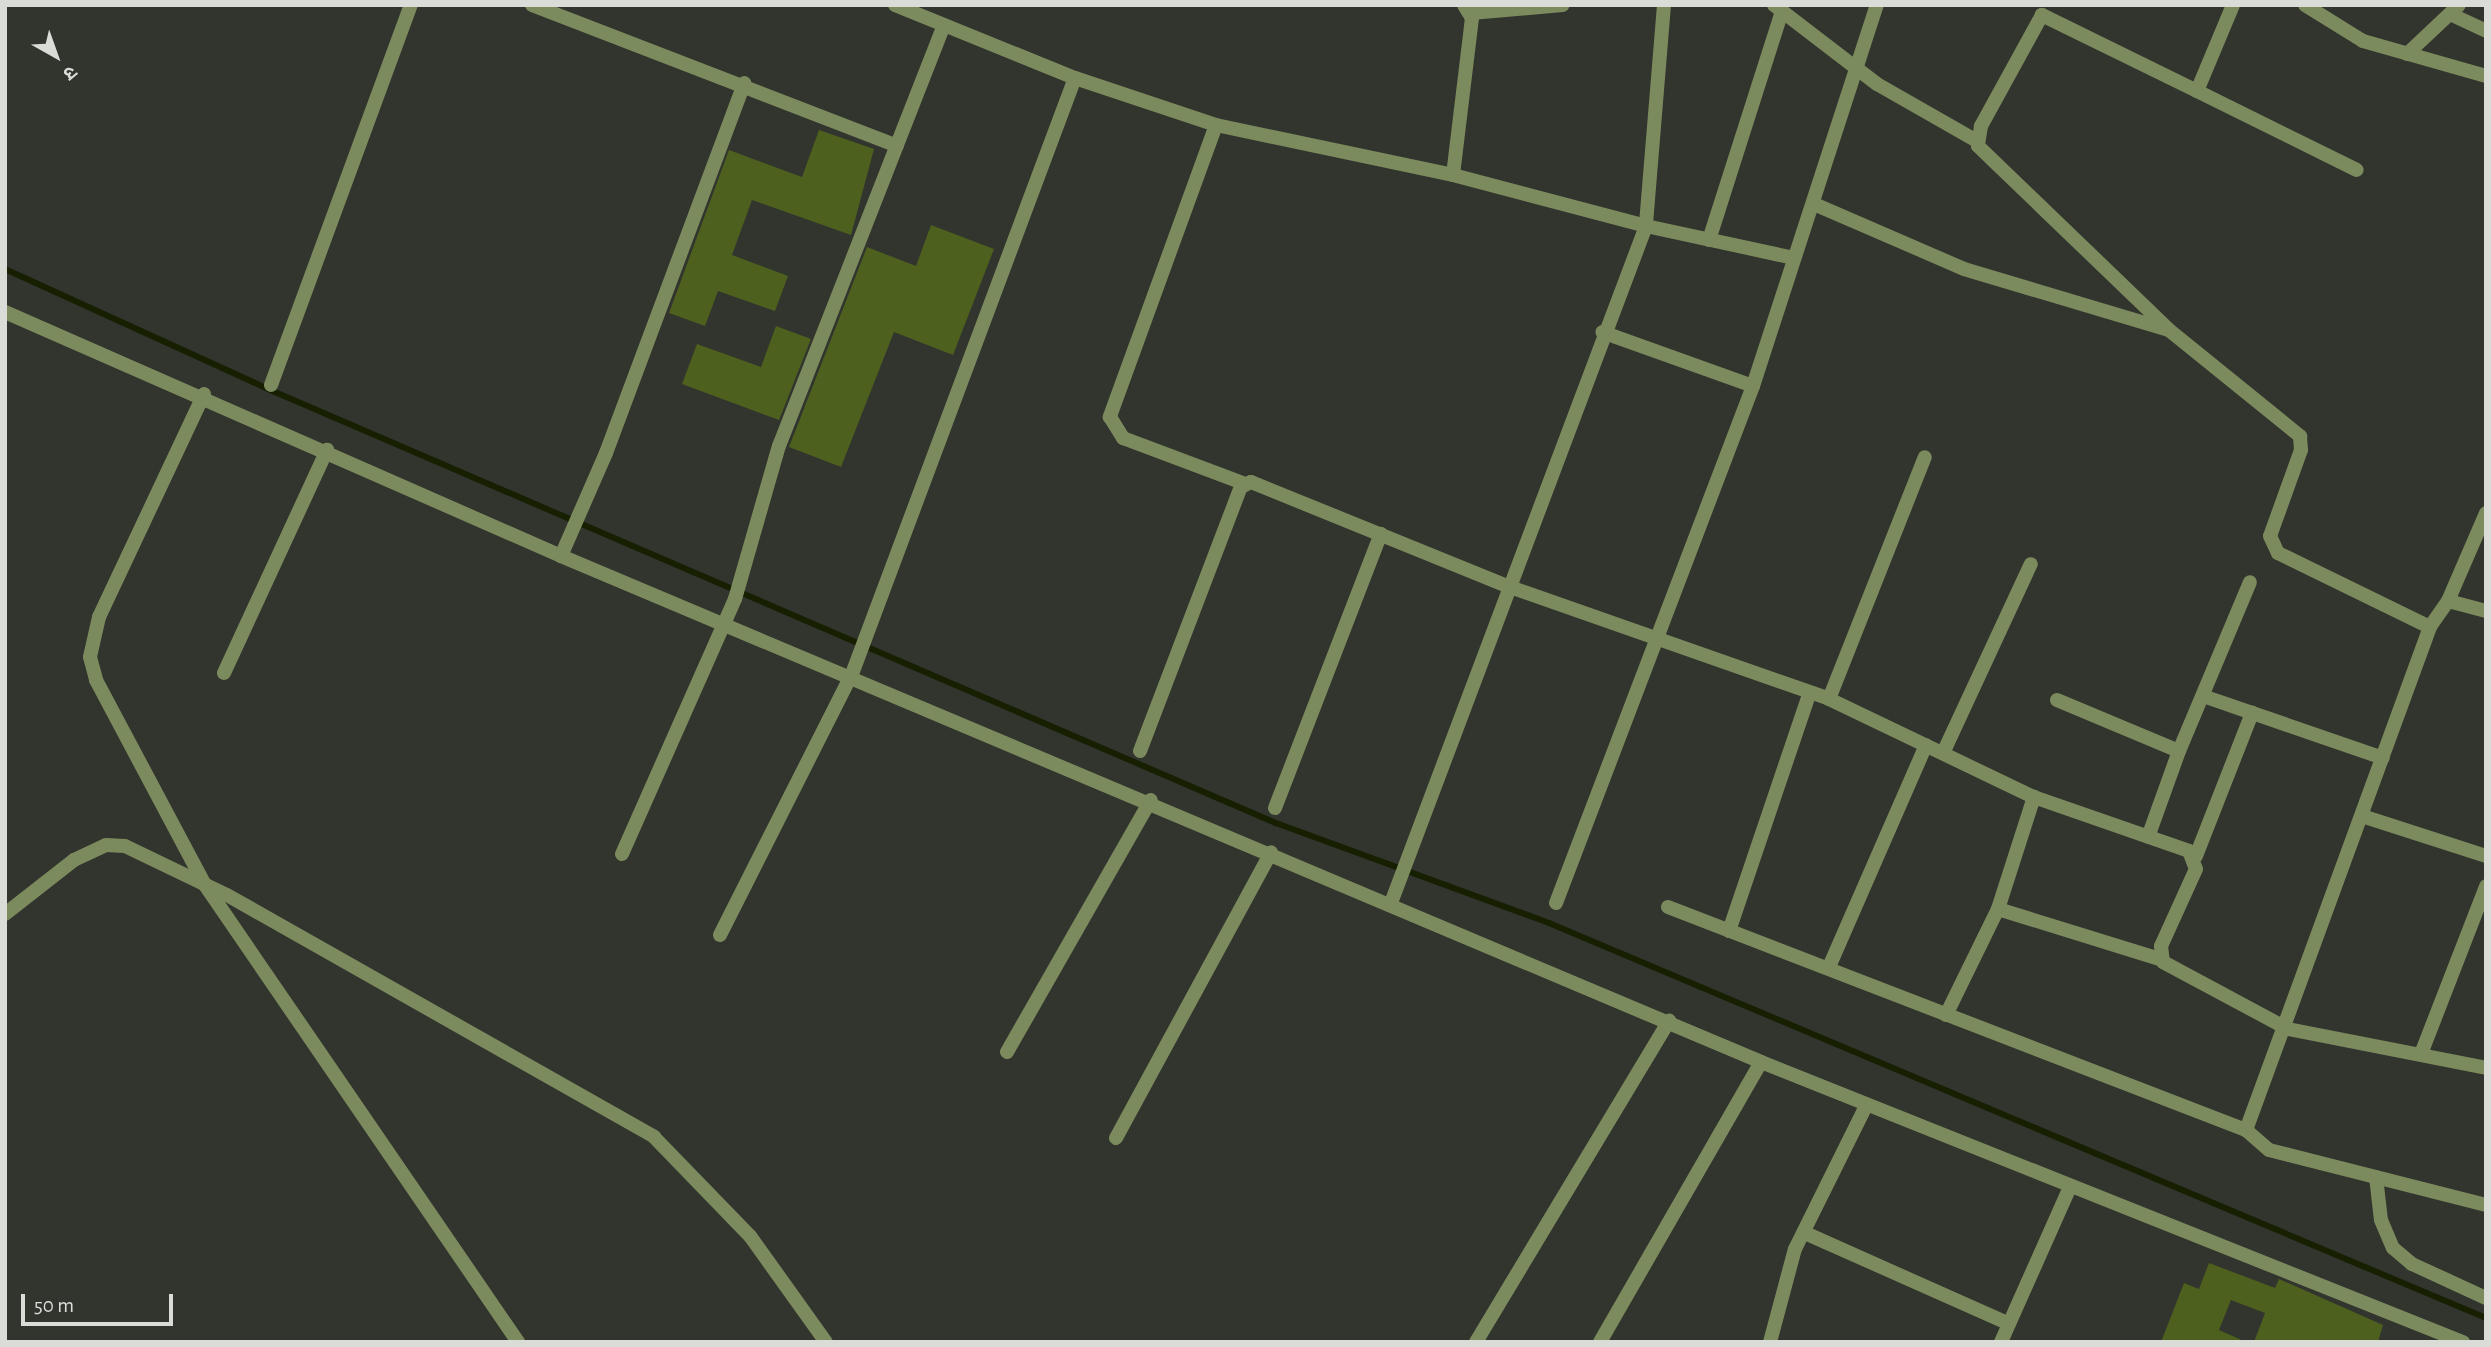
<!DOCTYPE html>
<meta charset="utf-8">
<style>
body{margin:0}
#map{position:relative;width:2491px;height:1347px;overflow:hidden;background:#32342e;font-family:"Alegreya Sans","Noto Sans Devanagari",sans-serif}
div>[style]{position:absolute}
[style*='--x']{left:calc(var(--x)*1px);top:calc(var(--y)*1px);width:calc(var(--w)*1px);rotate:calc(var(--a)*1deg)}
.stream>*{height:6px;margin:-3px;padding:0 3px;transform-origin:3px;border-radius:3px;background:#161f00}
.building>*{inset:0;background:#4d601e}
.minor>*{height:14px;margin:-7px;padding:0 7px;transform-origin:7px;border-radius:7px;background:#7c8b5d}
span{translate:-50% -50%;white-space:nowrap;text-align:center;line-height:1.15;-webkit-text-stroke:5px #32342e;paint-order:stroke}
.frame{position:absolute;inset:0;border:7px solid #dadcd8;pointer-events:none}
.north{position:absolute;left:21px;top:21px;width:70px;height:70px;-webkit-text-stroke:5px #32342e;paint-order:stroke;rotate:140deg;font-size:19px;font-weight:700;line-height:28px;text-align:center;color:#dadcd8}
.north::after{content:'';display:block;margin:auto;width:24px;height:32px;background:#dadcd8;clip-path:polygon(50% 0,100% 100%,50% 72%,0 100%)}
.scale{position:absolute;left:21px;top:1294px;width:152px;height:32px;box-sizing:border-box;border:4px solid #dadcd8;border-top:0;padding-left:9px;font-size:21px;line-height:24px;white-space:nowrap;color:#dadcd8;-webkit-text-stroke:5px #32342e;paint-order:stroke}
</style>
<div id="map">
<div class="stream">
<i style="--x:5;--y:269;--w:297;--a:24.5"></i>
<i style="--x:275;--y:392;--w:1090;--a:23.3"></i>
<i style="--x:1276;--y:823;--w:291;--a:20.1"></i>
<i style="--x:1549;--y:923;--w:1017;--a:22.86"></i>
</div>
<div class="building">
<i style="clip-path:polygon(819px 130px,874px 149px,851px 235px,752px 200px,732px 255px,788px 276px,775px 311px,718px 291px,705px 326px,669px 313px,729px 150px,802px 177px)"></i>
<i style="clip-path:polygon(931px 225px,994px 249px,953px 355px,894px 332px,841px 467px,789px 447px,867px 247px,916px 266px)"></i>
<i style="clip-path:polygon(776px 326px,811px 339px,779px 420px,682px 384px,697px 344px,761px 367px)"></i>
<i style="clip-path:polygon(2209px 1263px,2275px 1288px,2279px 1279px,2383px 1325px,2378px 1342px,2254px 1342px,2265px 1313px,2231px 1300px,2219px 1330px,2246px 1342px,2161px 1342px,2184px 1283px,2199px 1289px)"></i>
</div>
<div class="minor">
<i style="--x:532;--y:5;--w:391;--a:21.1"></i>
<i style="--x:895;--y:5;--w:194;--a:22.1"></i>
<i style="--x:1075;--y:78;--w:149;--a:18.4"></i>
<i style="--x:1216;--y:125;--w:242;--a:11.9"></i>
<i style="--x:1453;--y:175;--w:200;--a:14.8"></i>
<i style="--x:1646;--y:226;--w:723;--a:110.64"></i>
<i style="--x:1664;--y:5;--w:222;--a:94.7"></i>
<i style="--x:1646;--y:226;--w:151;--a:12.2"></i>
<i style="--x:1774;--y:5;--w:130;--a:37.5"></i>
<i style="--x:1877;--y:84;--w:115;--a:29.7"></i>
<i style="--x:2233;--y:5;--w:93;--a:112.7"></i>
<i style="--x:2197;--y:91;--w:173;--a:-153.9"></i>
<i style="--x:2042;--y:15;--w:127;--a:118.8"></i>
<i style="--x:1981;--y:126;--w:20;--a:99"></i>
<i style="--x:1978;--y:146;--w:265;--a:43.9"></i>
<i style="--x:2169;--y:330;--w:169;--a:39"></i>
<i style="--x:2300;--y:436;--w:14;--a:86"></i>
<i style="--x:2301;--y:450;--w:91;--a:109.8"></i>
<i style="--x:2270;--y:536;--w:19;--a:65"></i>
<i style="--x:2278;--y:553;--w:169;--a:26"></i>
<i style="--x:2305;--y:5;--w:68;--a:31.8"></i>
<i style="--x:2363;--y:41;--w:128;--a:15.9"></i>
<i style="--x:1471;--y:13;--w:92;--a:-5"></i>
<i style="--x:2450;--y:14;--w:40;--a:25"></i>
<i style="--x:2407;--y:54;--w:71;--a:-43.3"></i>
<i style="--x:2197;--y:91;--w:178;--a:26.3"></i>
<i style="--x:1216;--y:125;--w:311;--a:110"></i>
<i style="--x:1110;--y:417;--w:25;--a:58"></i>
<i style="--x:1123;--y:438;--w:128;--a:20.6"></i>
<i style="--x:1453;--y:175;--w:158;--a:-83.1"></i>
<i style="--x:1472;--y:18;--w:15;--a:-122"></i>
<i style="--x:1814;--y:204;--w:163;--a:23.4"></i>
<i style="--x:1964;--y:269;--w:213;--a:16.6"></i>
<i style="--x:1709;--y:240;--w:240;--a:-72.3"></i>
<i style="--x:5;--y:312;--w:607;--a:23.69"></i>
<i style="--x:561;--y:556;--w:1302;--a:22.86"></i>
<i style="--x:1761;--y:1062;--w:756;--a:21.75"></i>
<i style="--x:271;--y:385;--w:405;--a:-69.8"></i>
<i style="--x:1753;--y:386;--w:401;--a:-72"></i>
<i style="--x:204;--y:394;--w:246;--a:115.2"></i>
<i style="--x:99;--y:617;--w:41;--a:102.7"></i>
<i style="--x:90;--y:657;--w:24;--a:75"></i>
<i style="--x:96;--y:680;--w:232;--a:62"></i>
<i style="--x:205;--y:885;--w:554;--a:55.59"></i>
<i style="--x:561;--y:556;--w:112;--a:-66.4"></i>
<i style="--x:606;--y:453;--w:395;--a:-69.5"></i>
<i style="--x:2448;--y:601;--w:96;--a:-66.6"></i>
<i style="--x:2486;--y:611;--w:39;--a:-165"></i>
<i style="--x:2448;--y:601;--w:32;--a:125"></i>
<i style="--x:2430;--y:627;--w:536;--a:110.09"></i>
<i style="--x:2246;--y:1130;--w:30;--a:41"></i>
<i style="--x:2269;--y:1150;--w:224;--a:14.2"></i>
<i style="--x:224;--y:673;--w:246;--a:-65.2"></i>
<i style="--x:2203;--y:696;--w:190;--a:19"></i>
<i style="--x:1829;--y:699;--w:260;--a:-68.4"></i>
<i style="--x:2057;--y:700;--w:132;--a:22.7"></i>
<i style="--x:2179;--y:751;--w:91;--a:109.8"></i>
<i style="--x:1140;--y:751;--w:283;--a:-69.1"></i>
<i style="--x:1241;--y:487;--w:11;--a:-27"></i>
<i style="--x:1251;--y:482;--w:279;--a:22.1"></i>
<i style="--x:1510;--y:587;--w:338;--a:19.3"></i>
<i style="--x:1829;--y:699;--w:227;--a:25.6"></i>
<i style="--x:2034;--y:797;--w:164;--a:19.2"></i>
<i style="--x:2189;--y:851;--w:19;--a:69"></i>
<i style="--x:2196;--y:869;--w:85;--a:114.4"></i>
<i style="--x:2161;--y:946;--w:16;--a:83"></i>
<i style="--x:2163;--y:962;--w:142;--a:28.2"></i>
<i style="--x:2288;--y:1029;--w:202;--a:11.1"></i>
<i style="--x:1944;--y:751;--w:206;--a:-65.1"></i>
<i style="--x:2179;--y:751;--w:183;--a:-67.2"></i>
<i style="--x:1275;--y:808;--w:294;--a:-68.9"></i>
<i style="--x:2362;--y:816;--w:130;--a:17.9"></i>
<i style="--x:622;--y:854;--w:279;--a:-66.1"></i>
<i style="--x:735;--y:599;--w:159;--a:-74"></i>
<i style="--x:779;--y:446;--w:452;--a:-68.6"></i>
<i style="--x:2196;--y:856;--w:154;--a:-68.6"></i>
<i style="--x:1556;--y:903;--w:553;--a:-69.14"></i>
<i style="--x:1753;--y:386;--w:160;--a:-160.3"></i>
<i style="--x:1668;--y:907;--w:620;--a:21.1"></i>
<i style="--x:1998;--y:909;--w:170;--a:17.2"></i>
<i style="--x:5;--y:914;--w:88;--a:-38"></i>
<i style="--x:74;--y:860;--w:35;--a:-25"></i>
<i style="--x:106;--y:845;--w:19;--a:3"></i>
<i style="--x:125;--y:846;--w:113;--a:25.7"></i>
<i style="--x:227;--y:895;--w:491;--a:29.5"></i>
<i style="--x:654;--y:1137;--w:138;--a:45.9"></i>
<i style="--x:750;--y:1236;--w:130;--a:54.4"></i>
<i style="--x:1729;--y:931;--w:250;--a:-71.3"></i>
<i style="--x:720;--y:935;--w:292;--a:-63.2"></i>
<i style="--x:852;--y:674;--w:636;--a:-69.49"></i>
<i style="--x:1829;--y:967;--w:242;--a:-66.4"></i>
<i style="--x:1946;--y:1015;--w:118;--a:-63.9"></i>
<i style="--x:1998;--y:909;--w:118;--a:-72.2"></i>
<i style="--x:1007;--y:1052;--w:290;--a:-60.3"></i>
<i style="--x:2421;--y:1054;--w:180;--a:-68.8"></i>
<i style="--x:1116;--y:1138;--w:325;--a:-61.5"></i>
<i style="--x:2376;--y:1177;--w:43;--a:83.4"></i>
<i style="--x:2381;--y:1220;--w:30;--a:67"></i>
<i style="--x:2393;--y:1248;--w:25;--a:40"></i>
<i style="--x:2412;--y:1264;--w:81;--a:24.7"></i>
<i style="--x:1805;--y:1233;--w:223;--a:24"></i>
<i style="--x:1476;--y:1342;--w:375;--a:-59"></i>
<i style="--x:1600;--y:1342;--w:323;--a:-60.1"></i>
<i style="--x:1770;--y:1342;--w:96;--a:-75"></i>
<i style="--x:1795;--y:1249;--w:160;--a:-63.6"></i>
<i style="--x:2001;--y:1342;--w:170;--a:-66"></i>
</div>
<div class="frame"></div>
<div class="north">उ</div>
<div class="scale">50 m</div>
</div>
